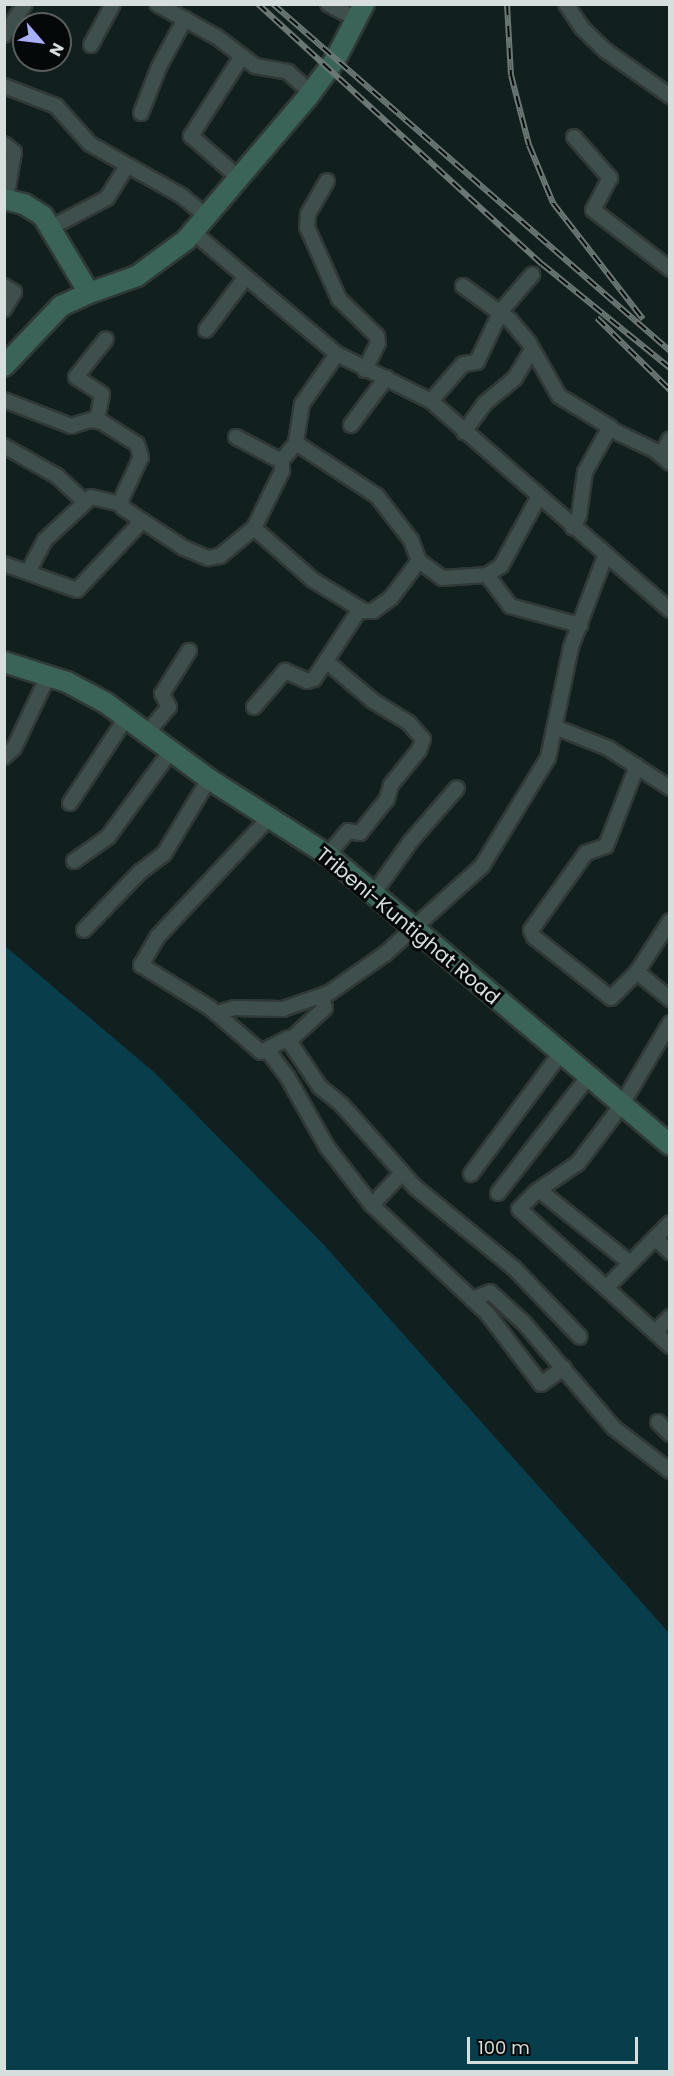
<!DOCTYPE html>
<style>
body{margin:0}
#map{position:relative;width:674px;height:2076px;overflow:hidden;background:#11201e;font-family:Poppins,sans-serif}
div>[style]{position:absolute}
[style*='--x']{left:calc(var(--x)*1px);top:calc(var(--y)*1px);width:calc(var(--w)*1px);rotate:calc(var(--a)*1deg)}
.water>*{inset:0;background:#083d4c}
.roads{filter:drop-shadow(2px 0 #303937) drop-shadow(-2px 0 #303937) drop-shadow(0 2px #303937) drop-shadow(0 -2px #303937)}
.minor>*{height:14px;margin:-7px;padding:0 7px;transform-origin:7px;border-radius:7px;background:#3f4f4d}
.secondary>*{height:20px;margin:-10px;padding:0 10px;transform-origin:10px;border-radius:10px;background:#3a6458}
.rail>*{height:6px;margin-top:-3px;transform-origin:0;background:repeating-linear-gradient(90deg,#040808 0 11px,#6a7775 0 22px);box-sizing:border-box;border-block:2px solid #6a7775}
span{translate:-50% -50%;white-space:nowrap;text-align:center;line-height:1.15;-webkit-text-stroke:6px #040808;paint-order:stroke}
.street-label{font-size:20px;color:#d6dfde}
.frame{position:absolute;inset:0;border:6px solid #d6dfde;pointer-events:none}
.north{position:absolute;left:12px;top:12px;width:60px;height:60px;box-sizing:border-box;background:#040808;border:2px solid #585e5e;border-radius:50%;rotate:118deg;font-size:16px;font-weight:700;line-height:24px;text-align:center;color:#d6dfde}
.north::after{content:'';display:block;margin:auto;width:21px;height:27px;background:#a8b0fc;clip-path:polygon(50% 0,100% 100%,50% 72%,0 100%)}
.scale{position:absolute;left:467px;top:2037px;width:171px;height:27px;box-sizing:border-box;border:3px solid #d6dfde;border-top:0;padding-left:8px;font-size:18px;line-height:21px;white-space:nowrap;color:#d6dfde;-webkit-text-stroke:4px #040808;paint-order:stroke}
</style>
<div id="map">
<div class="water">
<i style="clip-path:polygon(5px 946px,155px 1073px,325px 1246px,669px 1633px,669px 2071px,5px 2071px)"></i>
</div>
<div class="roads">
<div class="minor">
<i style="--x:157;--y:4;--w:68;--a:28.8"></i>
<i style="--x:217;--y:37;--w:48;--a:37.3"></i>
<i style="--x:255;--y:66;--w:34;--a:10"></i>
<i style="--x:288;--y:72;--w:31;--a:42"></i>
<i style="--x:328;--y:4;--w:32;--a:28"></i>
<i style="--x:566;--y:4;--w:29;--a:56"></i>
<i style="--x:582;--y:28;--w:33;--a:44"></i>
<i style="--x:606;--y:51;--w:78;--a:35.1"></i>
<i style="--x:4;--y:35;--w:37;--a:-56"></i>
<i style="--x:91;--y:45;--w:47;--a:-61.8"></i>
<i style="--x:4;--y:86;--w:56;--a:21"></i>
<i style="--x:56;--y:106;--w:51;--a:48.2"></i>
<i style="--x:90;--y:144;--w:106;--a:29.5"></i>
<i style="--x:182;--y:196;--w:31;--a:40"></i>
<i style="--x:141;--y:113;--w:49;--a:-68.6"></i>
<i style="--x:159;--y:67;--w:55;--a:-61.6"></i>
<i style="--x:574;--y:137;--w:55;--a:48.7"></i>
<i style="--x:610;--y:178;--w:36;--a:118"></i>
<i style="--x:593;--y:210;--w:97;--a:37.5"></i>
<i style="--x:4;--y:144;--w:13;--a:39"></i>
<i style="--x:14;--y:152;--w:49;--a:99.5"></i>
<i style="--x:239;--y:178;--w:64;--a:-138.8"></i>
<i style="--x:191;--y:136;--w:95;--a:-57.5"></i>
<i style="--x:327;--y:181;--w:38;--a:120"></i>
<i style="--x:308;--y:214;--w:13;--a:94"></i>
<i style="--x:307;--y:227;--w:79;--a:66"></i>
<i style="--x:339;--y:299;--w:53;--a:44.2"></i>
<i style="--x:377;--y:336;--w:7;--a:82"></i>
<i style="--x:378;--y:343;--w:30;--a:116"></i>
<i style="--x:52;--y:227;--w:62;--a:-27.8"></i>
<i style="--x:107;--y:198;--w:38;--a:-58"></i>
<i style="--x:193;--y:232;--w:189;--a:40.3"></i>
<i style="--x:337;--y:354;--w:105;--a:26.6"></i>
<i style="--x:431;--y:401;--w:317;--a:41.2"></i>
<i style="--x:4;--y:286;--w:12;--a:31"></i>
<i style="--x:14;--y:292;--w:20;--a:120"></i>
<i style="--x:463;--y:286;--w:58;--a:35.9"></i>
<i style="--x:510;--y:320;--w:30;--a:50"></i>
<i style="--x:529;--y:343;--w:61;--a:60.5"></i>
<i style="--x:559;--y:396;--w:60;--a:31.3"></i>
<i style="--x:610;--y:427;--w:51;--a:119.1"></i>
<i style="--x:585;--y:472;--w:44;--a:97.8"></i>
<i style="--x:579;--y:516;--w:13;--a:119"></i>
<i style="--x:206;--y:330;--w:65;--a:-53.1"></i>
<i style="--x:337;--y:354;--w:61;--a:125"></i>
<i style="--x:302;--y:404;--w:39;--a:99"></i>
<i style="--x:296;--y:443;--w:97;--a:33.2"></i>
<i style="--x:377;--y:496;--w:56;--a:52.3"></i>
<i style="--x:411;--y:540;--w:22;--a:69"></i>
<i style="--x:419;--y:561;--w:29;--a:36"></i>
<i style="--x:442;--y:578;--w:45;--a:-3.8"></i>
<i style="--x:487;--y:575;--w:17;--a:-33"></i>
<i style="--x:501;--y:566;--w:77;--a:-61.4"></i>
<i style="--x:4;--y:400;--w:72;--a:21.2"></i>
<i style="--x:71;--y:426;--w:21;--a:-17"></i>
<i style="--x:91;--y:420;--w:11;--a:10"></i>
<i style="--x:102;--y:422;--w:41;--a:32.2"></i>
<i style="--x:137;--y:444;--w:14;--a:73"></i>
<i style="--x:141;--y:457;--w:47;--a:114.9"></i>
<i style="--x:121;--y:500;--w:8;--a:76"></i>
<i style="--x:123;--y:508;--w:73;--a:33.3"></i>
<i style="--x:184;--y:548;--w:26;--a:23"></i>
<i style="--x:208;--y:558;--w:12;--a:-9"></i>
<i style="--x:220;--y:556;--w:44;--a:-39.5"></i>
<i style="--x:254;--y:528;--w:64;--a:-63.8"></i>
<i style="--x:282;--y:471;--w:11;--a:-90"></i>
<i style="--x:431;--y:401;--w:49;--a:-49.1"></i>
<i style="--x:463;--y:364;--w:14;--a:-8"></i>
<i style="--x:477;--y:362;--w:56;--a:-64.8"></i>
<i style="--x:501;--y:311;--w:48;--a:-49.3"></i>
<i style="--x:97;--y:420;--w:26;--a:-79"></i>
<i style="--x:102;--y:394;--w:31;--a:-147"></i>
<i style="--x:76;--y:377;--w:48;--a:-51.7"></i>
<i style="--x:351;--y:425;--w:59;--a:-53.3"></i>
<i style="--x:610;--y:429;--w:51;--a:25.6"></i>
<i style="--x:656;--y:451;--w:18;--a:41"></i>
<i style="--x:464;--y:432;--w:34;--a:-54"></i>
<i style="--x:484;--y:404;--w:40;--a:-40"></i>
<i style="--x:515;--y:378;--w:33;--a:-59"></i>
<i style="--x:236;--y:437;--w:51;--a:28.1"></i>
<i style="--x:281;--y:461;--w:23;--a:-50"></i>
<i style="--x:4;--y:446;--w:61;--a:29.5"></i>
<i style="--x:57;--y:476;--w:38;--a:43"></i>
<i style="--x:661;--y:455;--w:18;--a:-61"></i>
<i style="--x:254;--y:528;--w:79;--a:41.4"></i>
<i style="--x:313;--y:580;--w:60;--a:31.3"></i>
<i style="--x:364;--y:611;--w:9;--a:0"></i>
<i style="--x:373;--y:611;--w:22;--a:-36"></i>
<i style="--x:391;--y:598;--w:46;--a:-52.9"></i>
<i style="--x:4;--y:564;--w:77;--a:19.6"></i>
<i style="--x:77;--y:590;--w:95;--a:-46.7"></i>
<i style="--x:28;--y:572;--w:36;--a:-62"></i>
<i style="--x:45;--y:540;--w:63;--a:-43.1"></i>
<i style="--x:91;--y:497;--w:31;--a:13"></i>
<i style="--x:487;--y:575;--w:39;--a:53"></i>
<i style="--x:510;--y:606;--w:73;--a:15.2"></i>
<i style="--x:326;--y:661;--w:62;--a:40.4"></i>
<i style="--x:373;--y:701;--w:42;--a:31.4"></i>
<i style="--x:409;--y:723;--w:21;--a:49"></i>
<i style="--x:423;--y:739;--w:12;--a:110"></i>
<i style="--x:419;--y:750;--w:45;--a:128.7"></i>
<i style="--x:391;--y:785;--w:15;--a:106"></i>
<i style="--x:387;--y:799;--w:43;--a:128.5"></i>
<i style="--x:360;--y:833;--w:12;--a:-171"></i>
<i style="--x:348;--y:831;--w:31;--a:130"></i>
<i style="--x:254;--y:707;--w:48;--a:-49.3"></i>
<i style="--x:285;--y:671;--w:24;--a:24"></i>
<i style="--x:307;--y:681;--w:7;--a:-16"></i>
<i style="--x:314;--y:679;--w:84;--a:-56.7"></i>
<i style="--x:557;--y:728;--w:55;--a:21.4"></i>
<i style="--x:608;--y:748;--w:74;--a:32.8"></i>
<i style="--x:147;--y:733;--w:34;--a:-50"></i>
<i style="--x:169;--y:707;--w:15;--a:-118"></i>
<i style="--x:162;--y:694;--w:51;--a:-57.9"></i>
<i style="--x:4;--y:757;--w:13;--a:-42"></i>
<i style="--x:14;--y:748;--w:80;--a:-64.7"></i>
<i style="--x:637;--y:766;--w:86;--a:111.2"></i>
<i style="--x:606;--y:846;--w:21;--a:161"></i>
<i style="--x:586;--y:853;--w:95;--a:125.5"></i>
<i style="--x:531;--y:930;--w:8;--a:67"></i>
<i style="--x:534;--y:937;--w:98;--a:38.4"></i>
<i style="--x:611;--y:998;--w:37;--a:-45"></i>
<i style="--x:70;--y:803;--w:102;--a:-56.6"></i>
<i style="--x:269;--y:818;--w:162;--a:133.2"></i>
<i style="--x:158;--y:936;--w:34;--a:120"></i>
<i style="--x:141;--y:965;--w:81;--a:31.9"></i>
<i style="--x:210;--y:1008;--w:67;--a:40.8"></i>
<i style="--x:261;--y:1052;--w:31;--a:-27"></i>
<i style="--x:74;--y:861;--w:42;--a:-35.2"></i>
<i style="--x:108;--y:837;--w:107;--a:-53.8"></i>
<i style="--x:374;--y:893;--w:64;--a:-54.6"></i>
<i style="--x:411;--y:841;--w:70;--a:-49"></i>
<i style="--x:670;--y:921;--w:61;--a:122.9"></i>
<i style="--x:637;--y:972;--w:43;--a:39.3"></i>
<i style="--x:84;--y:930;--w:81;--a:-46"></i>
<i style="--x:140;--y:872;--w:30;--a:-37"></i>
<i style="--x:164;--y:854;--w:87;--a:-59"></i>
<i style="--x:322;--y:996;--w:12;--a:76"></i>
<i style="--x:325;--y:1008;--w:49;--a:137.5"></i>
<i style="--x:289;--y:1041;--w:55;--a:56"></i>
<i style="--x:320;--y:1087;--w:28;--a:39"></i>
<i style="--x:342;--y:1105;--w:110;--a:48.3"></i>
<i style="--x:415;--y:1187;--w:128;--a:39.3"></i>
<i style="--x:514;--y:1268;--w:95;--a:46.3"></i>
<i style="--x:217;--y:1013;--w:18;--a:-16"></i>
<i style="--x:234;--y:1008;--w:49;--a:1.2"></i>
<i style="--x:283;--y:1009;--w:49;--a:-19.2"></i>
<i style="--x:329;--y:993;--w:68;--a:-34.9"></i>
<i style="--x:385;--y:954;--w:131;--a:-42.2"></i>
<i style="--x:482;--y:866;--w:127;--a:-58.6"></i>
<i style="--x:548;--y:758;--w:113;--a:-78.3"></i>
<i style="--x:571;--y:647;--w:99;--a:-69.4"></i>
<i style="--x:670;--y:1023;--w:96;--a:120.6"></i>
<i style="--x:621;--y:1106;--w:71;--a:127"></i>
<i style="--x:578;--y:1163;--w:50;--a:145.7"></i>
<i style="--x:537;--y:1191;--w:25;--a:135"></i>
<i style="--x:519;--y:1209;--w:204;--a:42.2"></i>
<i style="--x:268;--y:1051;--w:34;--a:53"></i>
<i style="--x:288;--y:1078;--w:79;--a:60.5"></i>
<i style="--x:327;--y:1147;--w:73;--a:52.2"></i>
<i style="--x:372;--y:1205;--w:158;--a:43.2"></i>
<i style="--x:487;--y:1313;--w:89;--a:52.7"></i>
<i style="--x:541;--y:1384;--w:28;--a:-35"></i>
<i style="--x:471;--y:1174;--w:149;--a:-53.4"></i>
<i style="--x:539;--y:1190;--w:117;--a:38.7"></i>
<i style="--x:498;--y:1193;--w:147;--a:-52.2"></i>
<i style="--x:372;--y:1205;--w:42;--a:-46.9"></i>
<i style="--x:655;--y:1238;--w:21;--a:43"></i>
<i style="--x:608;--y:1286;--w:88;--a:-45.5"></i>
<i style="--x:472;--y:1299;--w:19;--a:-21"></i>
<i style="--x:490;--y:1292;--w:46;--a:42.4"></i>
<i style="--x:524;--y:1323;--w:138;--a:49.4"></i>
<i style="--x:614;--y:1428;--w:71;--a:37.5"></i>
<i style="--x:655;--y:1332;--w:21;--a:-45"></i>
<i style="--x:658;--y:1422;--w:17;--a:45"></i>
</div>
<div class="secondary">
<i style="--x:4;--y:199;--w:21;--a:14"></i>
<i style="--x:24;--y:204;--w:22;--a:32"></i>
<i style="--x:43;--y:216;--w:90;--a:59.1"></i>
<i style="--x:89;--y:293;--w:51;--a:-19.5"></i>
<i style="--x:137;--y:276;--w:61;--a:-36.3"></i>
<i style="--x:186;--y:240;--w:187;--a:-49.6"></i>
<i style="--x:307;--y:98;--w:47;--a:-53.6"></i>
<i style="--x:335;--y:60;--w:63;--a:-62.6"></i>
<i style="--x:4;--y:366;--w:83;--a:-46.5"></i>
<i style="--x:61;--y:306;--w:31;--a:-25"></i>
<i style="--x:4;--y:662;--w:66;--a:17.6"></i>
<i style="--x:67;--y:682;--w:44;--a:28.3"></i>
<i style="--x:106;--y:703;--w:128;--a:36.4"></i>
<i style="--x:209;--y:779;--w:141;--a:32.6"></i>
<i style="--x:328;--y:855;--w:448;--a:40.3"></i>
</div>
</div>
<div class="rail">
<i style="--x:258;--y:4;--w:385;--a:42.5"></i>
<i style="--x:542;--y:264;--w:165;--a:39.1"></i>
<i style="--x:273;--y:4;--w:527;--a:41.16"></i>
<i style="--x:507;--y:4;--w:71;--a:86.8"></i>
<i style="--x:511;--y:75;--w:72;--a:75.6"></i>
<i style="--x:529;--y:145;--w:63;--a:67.5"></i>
<i style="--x:553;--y:203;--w:147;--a:52.2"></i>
<i style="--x:597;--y:318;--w:103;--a:44.6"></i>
</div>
<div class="street-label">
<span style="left:408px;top:926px;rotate:40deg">Tribeni-Kuntighat Road</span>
</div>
<div class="frame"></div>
<div class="north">N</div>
<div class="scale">100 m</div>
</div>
